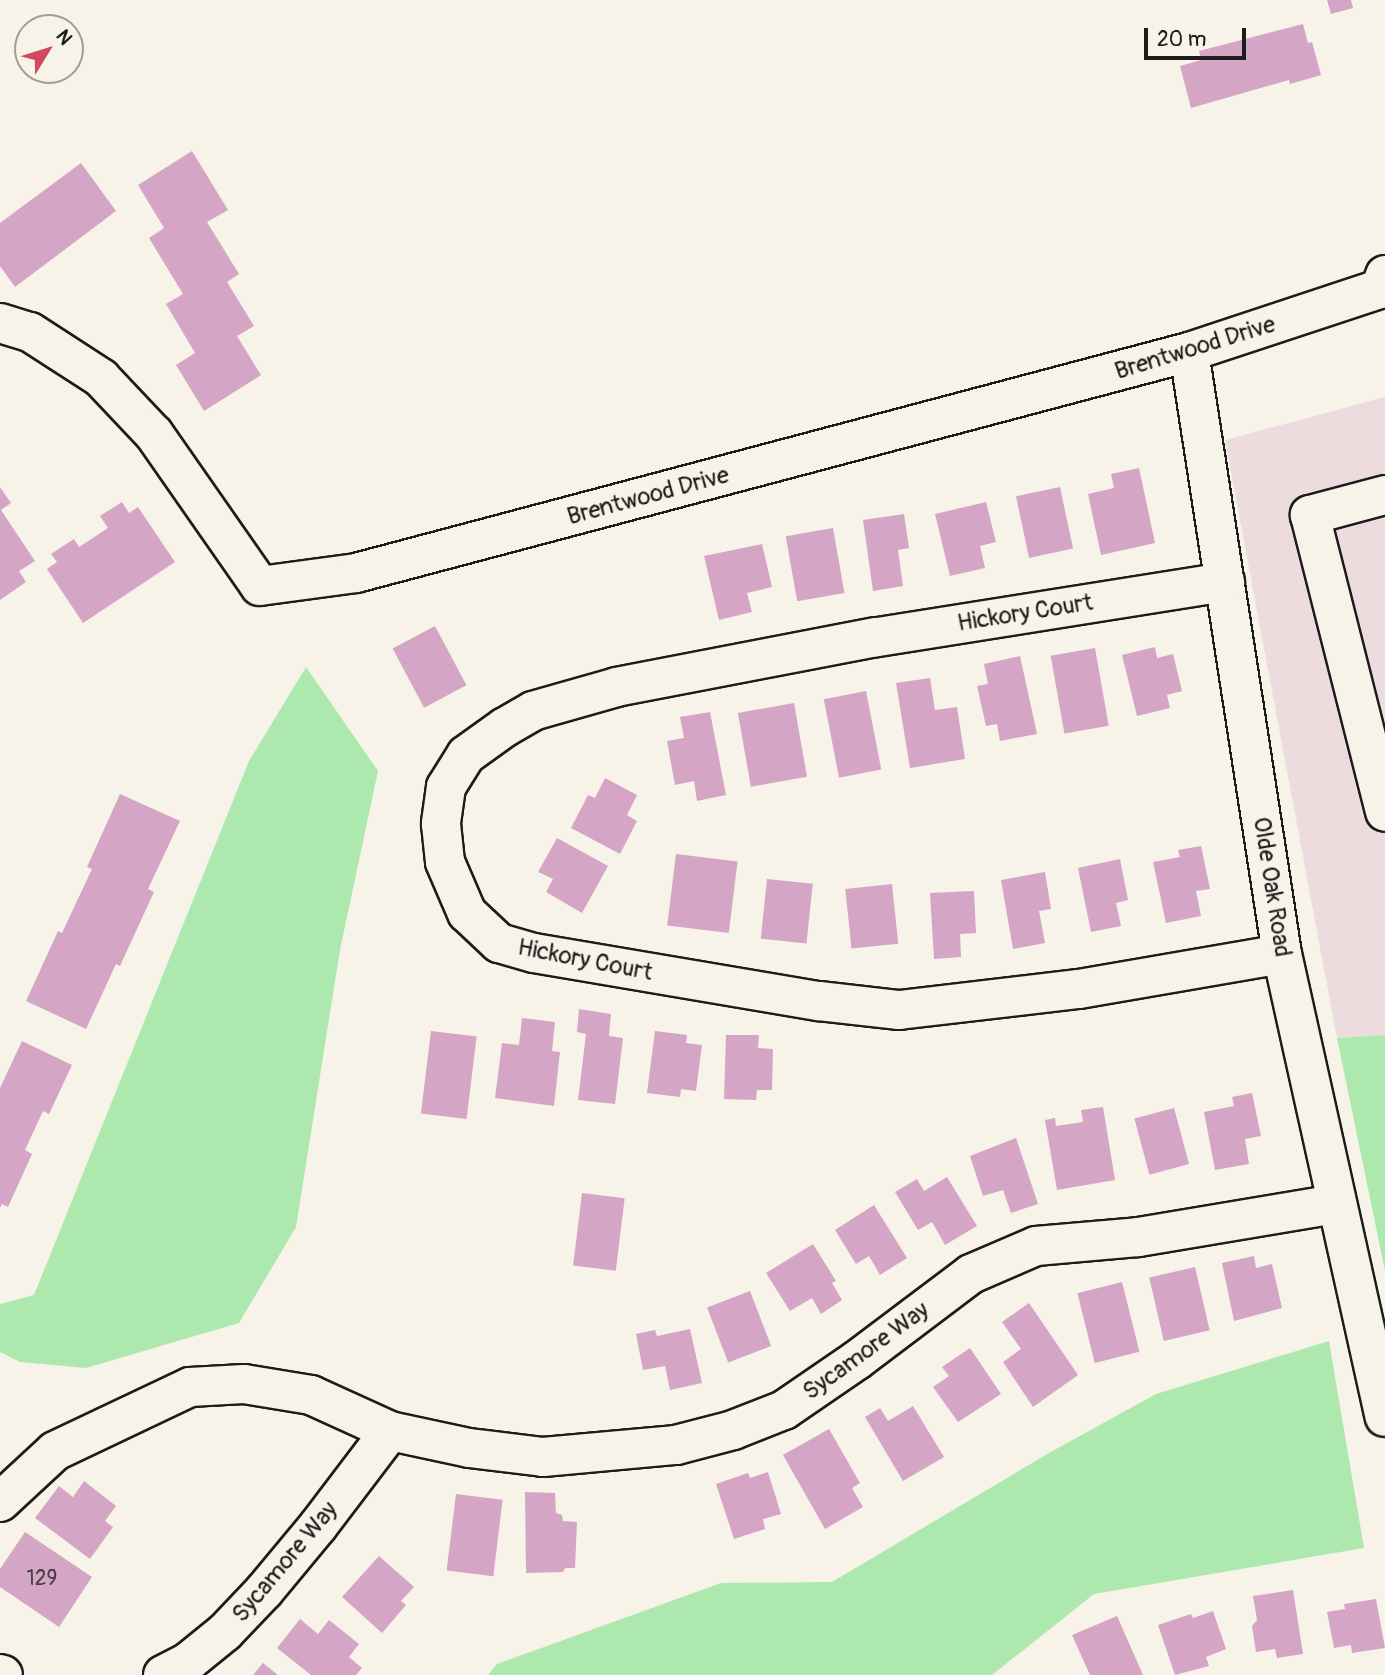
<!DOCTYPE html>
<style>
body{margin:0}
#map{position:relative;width:1385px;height:1675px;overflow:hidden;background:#f7f3e8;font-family:Pangolin,sans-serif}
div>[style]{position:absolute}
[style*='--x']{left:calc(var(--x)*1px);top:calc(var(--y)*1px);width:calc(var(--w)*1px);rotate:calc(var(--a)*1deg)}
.built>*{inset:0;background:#ecdcde}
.green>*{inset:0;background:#ade9ae}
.building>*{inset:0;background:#d4a5c5;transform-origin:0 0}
.roads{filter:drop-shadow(2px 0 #1c1c1c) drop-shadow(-2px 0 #1c1c1c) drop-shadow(0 2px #1c1c1c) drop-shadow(0 -2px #1c1c1c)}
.minor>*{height:38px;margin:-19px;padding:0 19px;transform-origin:19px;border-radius:19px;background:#f7f3e8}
span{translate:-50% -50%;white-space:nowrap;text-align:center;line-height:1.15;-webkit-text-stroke:6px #f7f3e8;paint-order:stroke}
.number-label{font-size:21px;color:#4a3e46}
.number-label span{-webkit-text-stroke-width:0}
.street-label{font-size:24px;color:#1c1c1c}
.north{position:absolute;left:14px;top:14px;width:70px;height:70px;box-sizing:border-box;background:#f7f3e8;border:2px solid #9f9d96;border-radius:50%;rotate:52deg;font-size:19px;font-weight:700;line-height:28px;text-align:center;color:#1c1c1c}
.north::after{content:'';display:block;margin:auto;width:24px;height:32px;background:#d1495b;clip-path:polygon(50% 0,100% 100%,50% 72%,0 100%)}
.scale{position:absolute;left:1144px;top:28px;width:102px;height:32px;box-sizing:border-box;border:4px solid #1c1c1c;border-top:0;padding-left:9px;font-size:21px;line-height:24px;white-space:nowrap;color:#1c1c1c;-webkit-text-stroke:5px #f7f3e8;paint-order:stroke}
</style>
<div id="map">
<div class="built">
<i style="clip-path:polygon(1385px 397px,1385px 1035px,1337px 1038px,1225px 440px)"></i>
</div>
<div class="green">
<i style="clip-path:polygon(306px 667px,378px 771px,340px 950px,296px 1227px,239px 1323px,86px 1368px,20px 1362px,0 1352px,0 1304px,34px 1295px,249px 761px)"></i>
<i style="clip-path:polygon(1385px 1035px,1385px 1271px,1337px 1038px)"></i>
<i style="clip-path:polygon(1329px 1341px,1364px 1548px,1094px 1594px,992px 1675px,488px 1675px,497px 1664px,721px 1583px,832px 1582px,1049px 1453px,1156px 1394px)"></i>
</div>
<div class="building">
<i style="clip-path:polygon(1327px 0,1351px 0,1353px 8px,1331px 14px)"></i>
<i style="clip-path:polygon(1303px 24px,1308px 43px,1312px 42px,1321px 75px,1290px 84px,1289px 80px,1191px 108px,1180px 66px,1201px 60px,1199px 51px)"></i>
<i style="clip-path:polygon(192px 151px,228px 210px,207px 222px,239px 274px,227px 282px,254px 326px,237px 336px,261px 375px,204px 411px,176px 365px,195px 353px,166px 304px,183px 294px,149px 238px,164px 228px,138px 185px)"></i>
<i style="clip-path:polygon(81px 163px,116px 211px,15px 287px,0 266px,0 223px)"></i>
<i style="clip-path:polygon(1139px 468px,1155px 543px,1101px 555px,1088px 494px,1114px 488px,1111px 474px)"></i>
<i style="clip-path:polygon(0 487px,11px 503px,1px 510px,35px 561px,19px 571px,26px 582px,0 600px)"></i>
<i style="left:1060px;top:487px;width:63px;height:45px;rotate:78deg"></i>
<i style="clip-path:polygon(122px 502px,129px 513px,138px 507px,175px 562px,83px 623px,47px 569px,57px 562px,51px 554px,74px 539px,79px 547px,108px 528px,100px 516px)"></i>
<i style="clip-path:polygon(986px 502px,996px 542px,980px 546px,985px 568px,950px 576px,935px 514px)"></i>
<i style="clip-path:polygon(904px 514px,909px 548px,898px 550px,903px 586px,873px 591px,863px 520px)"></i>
<i style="left:833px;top:528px;width:66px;height:48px;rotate:80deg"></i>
<i style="clip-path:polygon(762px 544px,772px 587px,747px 593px,752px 612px,719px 620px,704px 556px)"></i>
<i style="left:435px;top:626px;width:67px;height:48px;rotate:62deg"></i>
<i style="clip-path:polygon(1155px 647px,1157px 658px,1173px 654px,1182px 691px,1167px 695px,1170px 708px,1137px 716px,1122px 655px)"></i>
<i style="left:1095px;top:648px;width:79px;height:45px;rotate:80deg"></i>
<i style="clip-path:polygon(1020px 656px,1037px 734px,1000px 741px,997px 724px,986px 726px,977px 686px,988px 684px,984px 664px)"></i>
<i style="clip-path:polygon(930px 678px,935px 710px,957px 707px,965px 759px,910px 768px,896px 683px)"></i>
<i style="left:866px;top:691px;width:80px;height:43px;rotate:79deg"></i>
<i style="left:794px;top:703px;width:75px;height:57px;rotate:80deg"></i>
<i style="clip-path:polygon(710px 712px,726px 795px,697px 801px,694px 781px,675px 785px,667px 741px,684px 738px,680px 717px)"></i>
<i style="clip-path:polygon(605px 778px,637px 795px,627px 815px,637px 821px,620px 854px,571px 828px,588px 795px,595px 798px)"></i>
<i style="clip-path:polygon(120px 794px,180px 821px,148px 889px,154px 892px,120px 966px,116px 964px,86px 1029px,26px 1001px,58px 931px,62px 933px,92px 869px,87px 867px)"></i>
<i style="clip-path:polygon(557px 838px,608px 866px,582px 913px,546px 892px,553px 879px,538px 872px)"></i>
<i style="clip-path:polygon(1201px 846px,1210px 889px,1196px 891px,1201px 916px,1166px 923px,1153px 862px,1180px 857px,1178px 850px)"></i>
<i style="left:676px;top:854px;width:62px;height:72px;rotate:7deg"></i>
<i style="clip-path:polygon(1120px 859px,1128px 900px,1116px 903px,1121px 926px,1091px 932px,1078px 868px)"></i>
<i style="clip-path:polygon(1045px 872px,1051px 909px,1039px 911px,1045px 943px,1013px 949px,1001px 880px)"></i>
<i style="left:767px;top:879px;width:46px;height:60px;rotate:6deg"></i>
<i style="left:892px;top:884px;width:60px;height:47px;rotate:84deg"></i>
<i style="clip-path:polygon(974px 891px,976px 933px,960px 934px,961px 957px,934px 959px,930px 893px)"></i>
<i style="clip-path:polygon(579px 1009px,611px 1014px,609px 1036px,623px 1038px,615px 1104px,578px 1100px,586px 1034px,577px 1032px)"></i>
<i style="clip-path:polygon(522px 1018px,555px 1022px,552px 1051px,560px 1052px,554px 1106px,495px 1098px,502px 1043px,519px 1045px)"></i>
<i style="left:431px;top:1031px;width:46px;height:83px;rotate:7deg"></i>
<i style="clip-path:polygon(655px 1031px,687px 1035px,686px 1043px,702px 1045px,696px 1091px,681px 1089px,680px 1097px,647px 1093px)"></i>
<i style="clip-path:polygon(726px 1035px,759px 1035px,758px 1048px,773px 1049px,772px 1090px,757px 1090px,756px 1100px,724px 1099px)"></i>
<i style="clip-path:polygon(22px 1041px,72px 1065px,49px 1114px,43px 1111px,25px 1150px,32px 1154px,8px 1207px,2px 1204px,0 1208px,0 1088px)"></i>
<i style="clip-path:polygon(1252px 1093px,1261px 1136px,1245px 1139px,1249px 1164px,1215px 1170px,1204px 1112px,1234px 1106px,1232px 1097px)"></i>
<i style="clip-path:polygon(1103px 1107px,1115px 1180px,1057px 1190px,1045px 1120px,1055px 1118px,1056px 1126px,1083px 1122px,1081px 1110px)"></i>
<i style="left:1174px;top:1108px;width:58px;height:41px;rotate:75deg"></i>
<i style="clip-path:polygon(1016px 1138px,1038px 1204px,1011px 1213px,1003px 1190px,983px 1196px,970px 1156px)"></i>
<i style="clip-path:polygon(947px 1177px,977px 1226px,945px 1245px,932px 1222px,918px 1230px,895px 1192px,917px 1179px,924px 1191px)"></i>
<i style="left:582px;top:1193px;width:43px;height:73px;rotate:7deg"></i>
<i style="clip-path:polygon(874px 1205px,907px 1258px,880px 1275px,869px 1256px,856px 1264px,835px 1230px)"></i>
<i style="clip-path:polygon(813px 1244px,836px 1281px,832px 1283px,842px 1300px,821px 1314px,812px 1298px,790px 1311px,766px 1273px)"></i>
<i style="clip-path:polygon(1254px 1256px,1256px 1268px,1272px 1264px,1282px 1308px,1234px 1321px,1222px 1263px)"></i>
<i style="left:1195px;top:1267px;width:65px;height:47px;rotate:77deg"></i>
<i style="left:1122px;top:1282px;width:72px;height:46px;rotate:76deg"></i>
<i style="left:750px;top:1291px;width:59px;height:46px;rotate:69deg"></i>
<i style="clip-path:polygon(1029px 1303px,1078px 1375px,1033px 1407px,1003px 1362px,1021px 1349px,1002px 1322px)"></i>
<i style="clip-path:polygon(690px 1329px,702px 1383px,670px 1390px,665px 1366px,643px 1370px,636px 1334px,655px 1330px,657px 1336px)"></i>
<i style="clip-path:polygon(970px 1348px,1001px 1394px,958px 1422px,933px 1387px,949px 1376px,942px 1367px)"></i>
<i style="clip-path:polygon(913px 1406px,944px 1457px,903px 1481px,865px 1417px,880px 1408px,888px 1421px)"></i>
<i style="clip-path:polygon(829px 1429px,860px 1483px,852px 1488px,863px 1507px,825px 1529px,783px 1455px)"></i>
<i style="clip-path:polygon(768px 1472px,781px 1514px,763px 1519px,765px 1529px,734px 1539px,716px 1484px,748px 1473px,750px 1478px)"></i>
<i style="clip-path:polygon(84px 1481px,116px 1506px,105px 1521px,113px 1527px,90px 1559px,35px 1518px,59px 1486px,73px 1497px)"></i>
<i style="clip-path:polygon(525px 1492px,555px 1493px,556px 1513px,562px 1515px,563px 1521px,577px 1522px,575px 1568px,565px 1568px,563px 1572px,526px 1573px)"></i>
<i style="left:456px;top:1494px;width:47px;height:77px;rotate:7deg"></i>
<i style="clip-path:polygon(25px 1532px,92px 1577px,59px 1627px,0 1587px,0 1569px)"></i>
<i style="clip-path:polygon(379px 1556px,414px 1587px,401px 1601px,406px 1605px,382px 1633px,342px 1597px)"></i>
<i style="clip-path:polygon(1293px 1590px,1303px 1654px,1277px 1658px,1275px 1649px,1256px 1652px,1252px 1626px,1257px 1620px,1253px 1596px)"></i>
<i style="clip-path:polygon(1376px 1599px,1385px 1648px,1352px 1653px,1351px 1645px,1334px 1648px,1327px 1612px,1345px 1609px,1344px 1604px)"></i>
<i style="clip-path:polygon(1213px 1611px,1226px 1649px,1206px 1657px,1209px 1666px,1175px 1675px,1158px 1625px,1191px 1614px,1193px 1618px)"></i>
<i style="clip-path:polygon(1117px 1616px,1143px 1675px,1090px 1675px,1072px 1635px)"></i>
<i style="clip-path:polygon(300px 1619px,318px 1634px,329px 1620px,359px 1644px,349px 1657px,362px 1668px,356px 1675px,311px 1675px,277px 1648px)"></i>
<i style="clip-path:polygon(263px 1663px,278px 1675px,253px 1675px)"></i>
</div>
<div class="roads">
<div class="minor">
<i style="--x:0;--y:323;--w:31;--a:17"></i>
<i style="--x:30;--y:332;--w:85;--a:32.9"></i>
<i style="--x:101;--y:378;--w:77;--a:46.6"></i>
<i style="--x:154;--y:434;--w:185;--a:55.1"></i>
<i style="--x:260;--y:586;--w:97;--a:-7.7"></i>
<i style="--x:356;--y:573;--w:862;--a:-14.86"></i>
<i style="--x:1189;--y:352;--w:201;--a:-18.3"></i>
<i style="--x:1380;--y:289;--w:15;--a:-70"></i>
<i style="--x:1189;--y:352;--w:609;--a:81.22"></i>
<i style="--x:1282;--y:954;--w:474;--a:77.5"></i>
<i style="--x:1385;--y:495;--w:78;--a:165.1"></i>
<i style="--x:1310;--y:515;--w:306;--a:75.8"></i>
<i style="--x:1225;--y:582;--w:353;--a:171"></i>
<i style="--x:876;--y:637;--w:264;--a:169.1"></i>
<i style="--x:617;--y:687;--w:87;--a:164.1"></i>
<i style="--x:533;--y:711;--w:32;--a:150"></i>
<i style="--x:505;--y:727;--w:48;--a:144.3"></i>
<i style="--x:466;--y:755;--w:38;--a:122"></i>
<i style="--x:446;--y:787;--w:37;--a:98"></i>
<i style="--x:441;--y:824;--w:38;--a:84"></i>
<i style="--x:445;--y:862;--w:56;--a:66.7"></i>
<i style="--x:467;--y:913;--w:44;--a:43.2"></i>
<i style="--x:499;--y:943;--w:36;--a:16"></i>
<i style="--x:534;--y:953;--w:289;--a:9.6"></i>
<i style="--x:819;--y:1001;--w:81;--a:6.4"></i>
<i style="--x:899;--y:1010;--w:181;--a:-6.7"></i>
<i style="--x:1079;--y:989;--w:206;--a:-9.8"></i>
<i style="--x:0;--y:1502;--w:75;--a:-42.8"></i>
<i style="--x:55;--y:1451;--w:149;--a:-25.4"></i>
<i style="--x:190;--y:1387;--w:54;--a:-3.2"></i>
<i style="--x:244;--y:1384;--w:68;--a:9.3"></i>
<i style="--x:311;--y:1395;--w:87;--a:24.5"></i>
<i style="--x:390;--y:1431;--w:81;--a:12.1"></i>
<i style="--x:469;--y:1448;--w:75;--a:6.9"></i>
<i style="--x:543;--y:1457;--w:134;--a:-5.2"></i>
<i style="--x:676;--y:1445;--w:59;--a:-14.7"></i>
<i style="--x:733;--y:1430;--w:55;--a:-21.4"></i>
<i style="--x:784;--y:1410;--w:88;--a:-34.4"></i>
<i style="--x:857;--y:1360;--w:143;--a:-37"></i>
<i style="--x:971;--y:1274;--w:71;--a:-23.3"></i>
<i style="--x:1036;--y:1246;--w:102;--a:-5"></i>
<i style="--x:1138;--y:1237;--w:201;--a:-9.5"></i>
<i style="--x:0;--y:1674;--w:3;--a:18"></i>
<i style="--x:163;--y:1675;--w:28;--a:-27"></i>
<i style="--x:188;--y:1662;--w:48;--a:-39"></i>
<i style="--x:225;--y:1632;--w:57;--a:-46.4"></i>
<i style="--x:264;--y:1591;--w:85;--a:-50.3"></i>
<i style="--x:318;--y:1526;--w:119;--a:-52.8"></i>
</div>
</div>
<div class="number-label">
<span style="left:42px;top:1579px">129</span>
</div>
<div class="street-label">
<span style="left:1195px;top:348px;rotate:-17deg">Brentwood Drive</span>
<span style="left:648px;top:496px;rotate:-15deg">Brentwood Drive</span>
<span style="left:1025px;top:613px;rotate:-9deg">Hickory Court</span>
<span style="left:1272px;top:887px;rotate:81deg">Olde Oak Road</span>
<span style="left:585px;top:960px;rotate:11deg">Hickory Court</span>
<span style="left:866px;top:1351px;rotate:-36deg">Sycamore Way</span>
<span style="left:285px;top:1562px;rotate:-50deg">Sycamore Way</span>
</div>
<div class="north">N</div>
<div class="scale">20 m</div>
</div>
